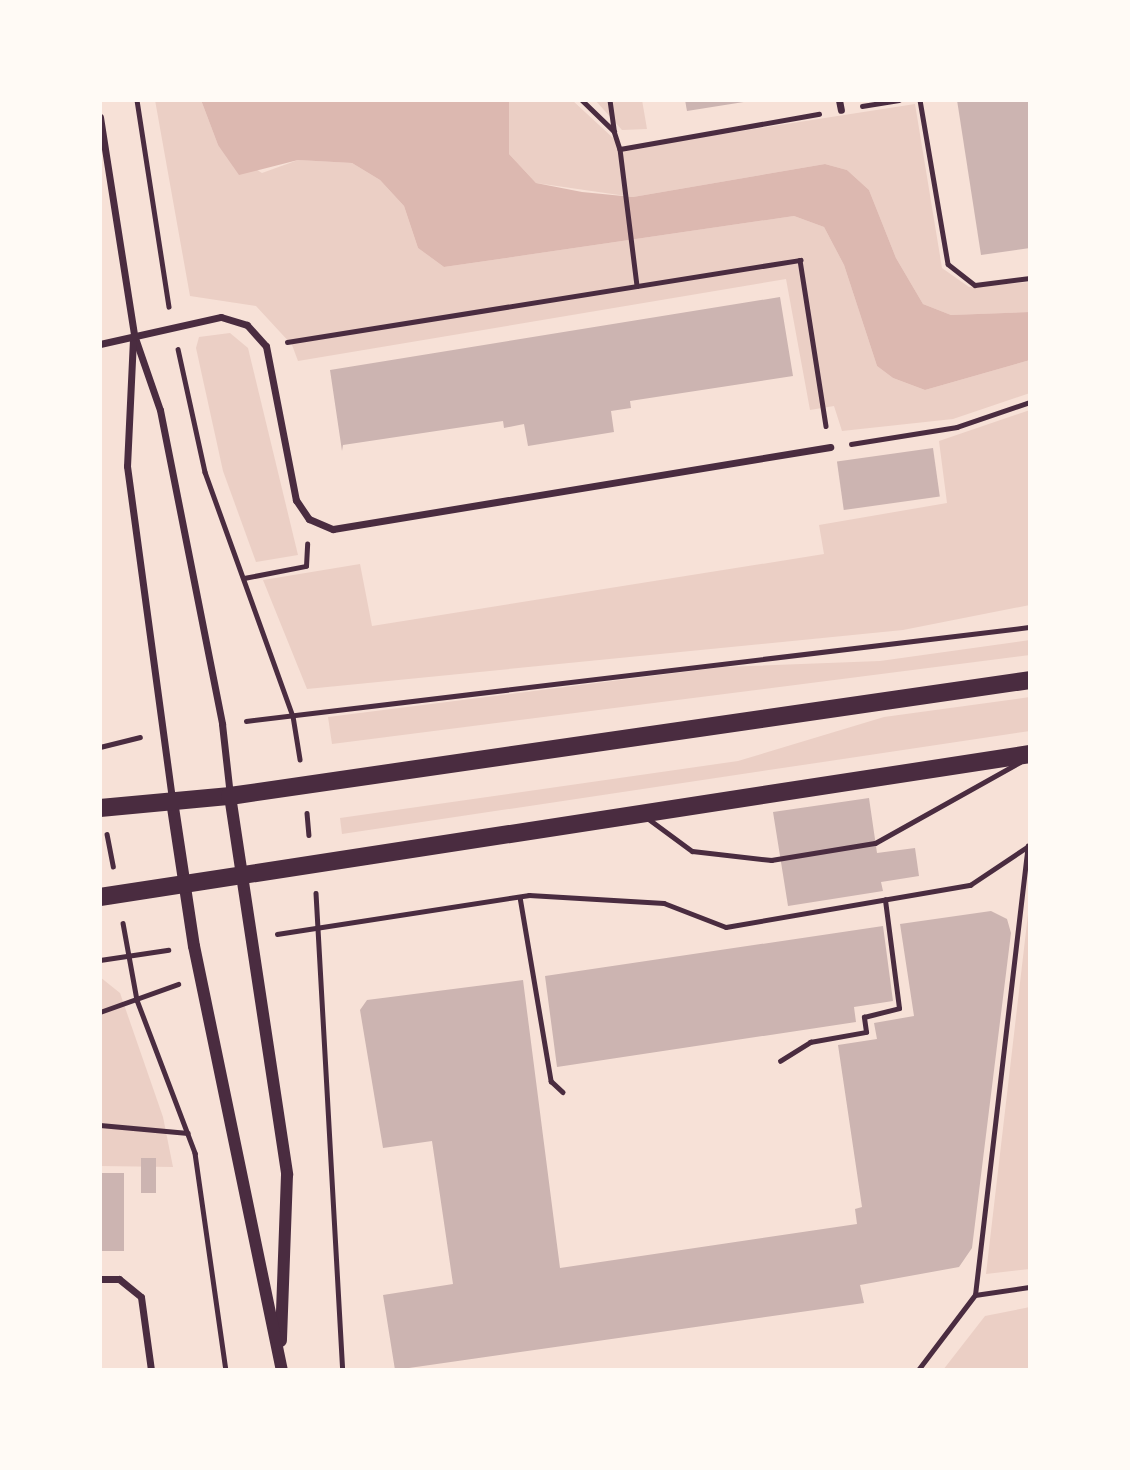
<!DOCTYPE html>
<style>
body{margin:0}
#map{position:relative;width:1130px;height:1470px;overflow:hidden;background:#f7e1d7;font-family:Georgia,serif}
div>[style]{position:absolute}
[style*='--x']{left:calc(var(--x)*1px);top:calc(var(--y)*1px);width:calc(var(--w)*1px);rotate:calc(var(--a)*1deg)}
.green>*{inset:0;background:#ebcfc5}
.water>*{inset:0;background:#dcb8b0}
.building>*{inset:0;background:#ccb4b1;transform-origin:0 0}
.path>*{height:4.5px;margin:-2.25px;padding:0 2.25px;transform-origin:2.25px;border-radius:2.25px;background:#4a2c40}
.service>*{height:5px;margin:-2.5px;padding:0 2.5px;transform-origin:2.5px;border-radius:2.5px;background:#4a2c40}
.minor>*{height:7px;margin:-3.5px;padding:0 3.5px;transform-origin:3.5px;border-radius:3.5px;background:#4a2c40}
.tertiary>*{height:12px;margin:-6px;padding:0 6px;transform-origin:6px;border-radius:6px;background:#4a2c40}
.primary>*{height:18px;margin:-9px;padding:0 9px;transform-origin:9px;border-radius:9px;background:#4a2c40}
span{translate:-50% -50%;white-space:nowrap;text-align:center;line-height:1.15;-webkit-text-stroke:5px #fffaf5;paint-order:stroke}
.frame{position:absolute;inset:0;border:102px solid #fffaf5;pointer-events:none}
</style>
<div id="map">
<div class="green">
<i style="clip-path:polygon(155px 100px,201px 100px,218px 145px,262px 173px,298px 160px,352px 163px,380px 180px,404px 206px,418px 248px,444px 267px,794px 216px,824px 227px,844px 265px,877px 366px,893px 378px,925px 390px,1030px 360px,1030px 393px,953px 419px,842px 431px,834px 406px,810px 410px,786px 279px,298px 361px,292px 345px,256px 306px,190px 296px)"></i>
<i style="clip-path:polygon(509px 100px,572px 100px,625px 149px,915px 104px,942px 268px,969px 287px,1030px 282px,1030px 312px,951px 315px,923px 304px,896px 258px,869px 190px,847px 170px,825px 164px,633px 197px,536px 183px,509px 154px)"></i>
<i style="clip-path:polygon(595px 100px,642px 100px,647px 129px,622px 130px)"></i>
<i style="clip-path:polygon(230px 333px,248px 348px,298px 555px,256px 562px,223px 471px,196px 348px,199px 337px)"></i>
<i style="clip-path:polygon(1030px 410px,1030px 605px,903px 630px,307px 689px,263px 580px,360px 564px,372px 626px,824px 554px,819px 525px,947px 503px,939px 441px)"></i>
<i style="clip-path:polygon(1030px 640px,1030px 655px,332px 744px,328px 717px,723px 667px,880px 661px)"></i>
<i style="clip-path:polygon(1030px 697px,1030px 731px,342px 834px,340px 818px,738px 761px,884px 717px)"></i>
<i style="clip-path:polygon(1030px 892px,1030px 1269px,986px 1274px,1030px 897px)"></i>
<i style="clip-path:polygon(100px 977px,120px 993px,163px 1117px,173px 1167px,100px 1166px)"></i>
<i style="clip-path:polygon(1030px 1307px,1029px 1370px,943px 1370px,985px 1316px)"></i>
</div>
<div class="water">
<i style="clip-path:polygon(201px 100px,509px 100px,509px 154px,536px 183px,582px 192px,633px 197px,825px 164px,847px 170px,869px 190px,896px 258px,923px 304px,951px 315px,1030px 312px,1030px 360px,925px 390px,893px 378px,877px 366px,844px 265px,824px 227px,794px 216px,444px 267px,418px 248px,404px 206px,380px 180px,352px 163px,298px 160px,239px 175px,218px 145px)"></i>
</div>
<div class="building">
<i style="clip-path:polygon(685px 100px,750px 100px,750px 101px,687px 111px)"></i>
<i style="clip-path:polygon(957px 100px,1030px 100px,1030px 248px,981px 255px)"></i>
<i style="clip-path:polygon(780px 297px,793px 376px,630px 401px,631px 408px,611px 411px,614px 432px,528px 446px,524px 424px,504px 428px,503px 421px,343px 445px,342px 451px,330px 370px)"></i>
<i style="left:933px;top:448px;width:49px;height:97px;rotate:82deg"></i>
<i style="clip-path:polygon(869px 798px,877px 853px,915px 848px,919px 876px,881px 882px,883px 891px,788px 906px,773px 812px)"></i>
<i style="clip-path:polygon(991px 911px,1007px 919px,1011px 933px,972px 1248px,959px 1267px,860px 1285px,864px 1303px,395px 1370px,383px 1295px,453px 1284px,432px 1141px,383px 1148px,360px 1010px,367px 1000px,523px 980px,560px 1268px,857px 1224px,855px 1209px,862px 1207px,838px 1045px,877px 1039px,874px 1023px,914px 1016px,900px 924px)"></i>
<i style="clip-path:polygon(883px 926px,893px 1001px,854px 1007px,856px 1022px,557px 1067px,545px 976px)"></i>
<i style="left:141px;top:1158px;width:15px;height:35px"></i>
<i style="left:100px;top:1173px;width:24px;height:78px"></i>
</div>
<div class="path">
<i style="--x:137;--y:100;--w:209;--a:81.2"></i>
<i style="--x:582;--y:100;--w:45;--a:44.1"></i>
<i style="--x:614;--y:131;--w:19;--a:72"></i>
<i style="--x:620;--y:149;--w:138;--a:82.9"></i>
<i style="--x:610;--y:100;--w:30;--a:82"></i>
<i style="--x:920;--y:100;--w:166;--a:80.3"></i>
<i style="--x:948;--y:264;--w:34;--a:38"></i>
<i style="--x:975;--y:285;--w:55;--a:-7.3"></i>
<i style="--x:862;--y:106;--w:37;--a:-9"></i>
<i style="--x:620;--y:149;--w:202;--a:-10"></i>
<i style="--x:287;--y:342;--w:520;--a:-9.08"></i>
<i style="--x:800;--y:260;--w:168;--a:81.1"></i>
<i style="--x:178;--y:349;--w:126;--a:77.6"></i>
<i style="--x:205;--y:472;--w:259;--a:70.2"></i>
<i style="--x:293;--y:716;--w:44;--a:80.8"></i>
<i style="--x:851;--y:444;--w:107;--a:-9.1"></i>
<i style="--x:957;--y:427;--w:77;--a:-18.9"></i>
<i style="--x:244;--y:578;--w:63;--a:-11"></i>
<i style="--x:306;--y:566;--w:22;--a:-87"></i>
<i style="--x:246;--y:721;--w:790;--a:-6.84"></i>
<i style="--x:100;--y:747;--w:41;--a:-14"></i>
<i style="--x:307;--y:813;--w:22;--a:85"></i>
<i style="--x:107;--y:834;--w:33;--a:79"></i>
<i style="--x:316;--y:893;--w:478;--a:86.8"></i>
<i style="--x:520;--y:897;--w:187;--a:80.4"></i>
<i style="--x:551;--y:1081;--w:16;--a:43"></i>
<i style="--x:123;--y:923;--w:78;--a:79.7"></i>
<i style="--x:137;--y:1000;--w:164;--a:69.2"></i>
<i style="--x:195;--y:1153;--w:219;--a:81.9"></i>
<i style="--x:277;--y:934;--w:255;--a:-8.8"></i>
<i style="--x:529;--y:895;--w:135;--a:3.4"></i>
<i style="--x:664;--y:903;--w:66;--a:21.2"></i>
<i style="--x:726;--y:927;--w:248;--a:-9.8"></i>
<i style="--x:970;--y:885;--w:72;--a:-33.7"></i>
<i style="--x:100;--y:960;--w:69;--a:-8.4"></i>
<i style="--x:100;--y:1012;--w:83;--a:-19.7"></i>
<i style="--x:780;--y:1061;--w:36;--a:-32"></i>
<i style="--x:810;--y:1042;--w:57;--a:-10.1"></i>
<i style="--x:866;--y:1032;--w:15;--a:-98"></i>
<i style="--x:864;--y:1017;--w:36;--a:-14"></i>
<i style="--x:899;--y:1008;--w:109;--a:-97.4"></i>
<i style="--x:100;--y:1125;--w:88;--a:5.2"></i>
<i style="--x:975;--y:1295;--w:452;--a:-83.3"></i>
<i style="--x:918;--y:1370;--w:94;--a:-52.8"></i>
<i style="--x:975;--y:1295;--w:56;--a:-8.3"></i>
</div>
<div class="service">
<i style="--x:647;--y:818;--w:56;--a:36.3"></i>
<i style="--x:692;--y:851;--w:80;--a:6.5"></i>
<i style="--x:771;--y:860;--w:105;--a:-9.3"></i>
<i style="--x:875;--y:843;--w:166;--a:-29.2"></i>
</div>
<div class="minor">
<i style="--x:839;--y:100;--w:10;--a:79"></i>
<i style="--x:100;--y:117;--w:221;--a:81.1"></i>
<i style="--x:134;--y:335;--w:79;--a:70.9"></i>
<i style="--x:160;--y:410;--w:320;--a:78.8"></i>
<i style="--x:222;--y:724;--w:71;--a:83.6"></i>
<i style="--x:133;--y:339;--w:127;--a:92.7"></i>
<i style="--x:127;--y:466;--w:337;--a:82.3"></i>
<i style="--x:100;--y:344;--w:124;--a:-12.6"></i>
<i style="--x:221;--y:317;--w:27;--a:17"></i>
<i style="--x:247;--y:325;--w:28;--a:48"></i>
<i style="--x:266;--y:346;--w:157;--a:79"></i>
<i style="--x:296;--y:500;--w:23;--a:56"></i>
<i style="--x:309;--y:519;--w:26;--a:23"></i>
<i style="--x:333;--y:529;--w:504;--a:-9.37"></i>
<i style="--x:100;--y:1279;--w:19;--a:0"></i>
<i style="--x:119;--y:1279;--w:28;--a:39"></i>
<i style="--x:141;--y:1297;--w:74;--a:82.2"></i>
</div>
<div class="tertiary">
<i style="--x:230;--y:796;--w:383;--a:81.4"></i>
<i style="--x:287;--y:1175;--w:166;--a:92.1"></i>
<i style="--x:172;--y:801;--w:147;--a:81.4"></i>
<i style="--x:194;--y:946;--w:433;--a:78.3"></i>
</div>
<div class="primary">
<i style="--x:100;--y:808;--w:131;--a:-5.3"></i>
<i style="--x:230;--y:796;--w:808;--a:-8.25"></i>
<i style="--x:100;--y:897;--w:941;--a:-8.74"></i>
</div>
<div class="frame"></div>
</div>
